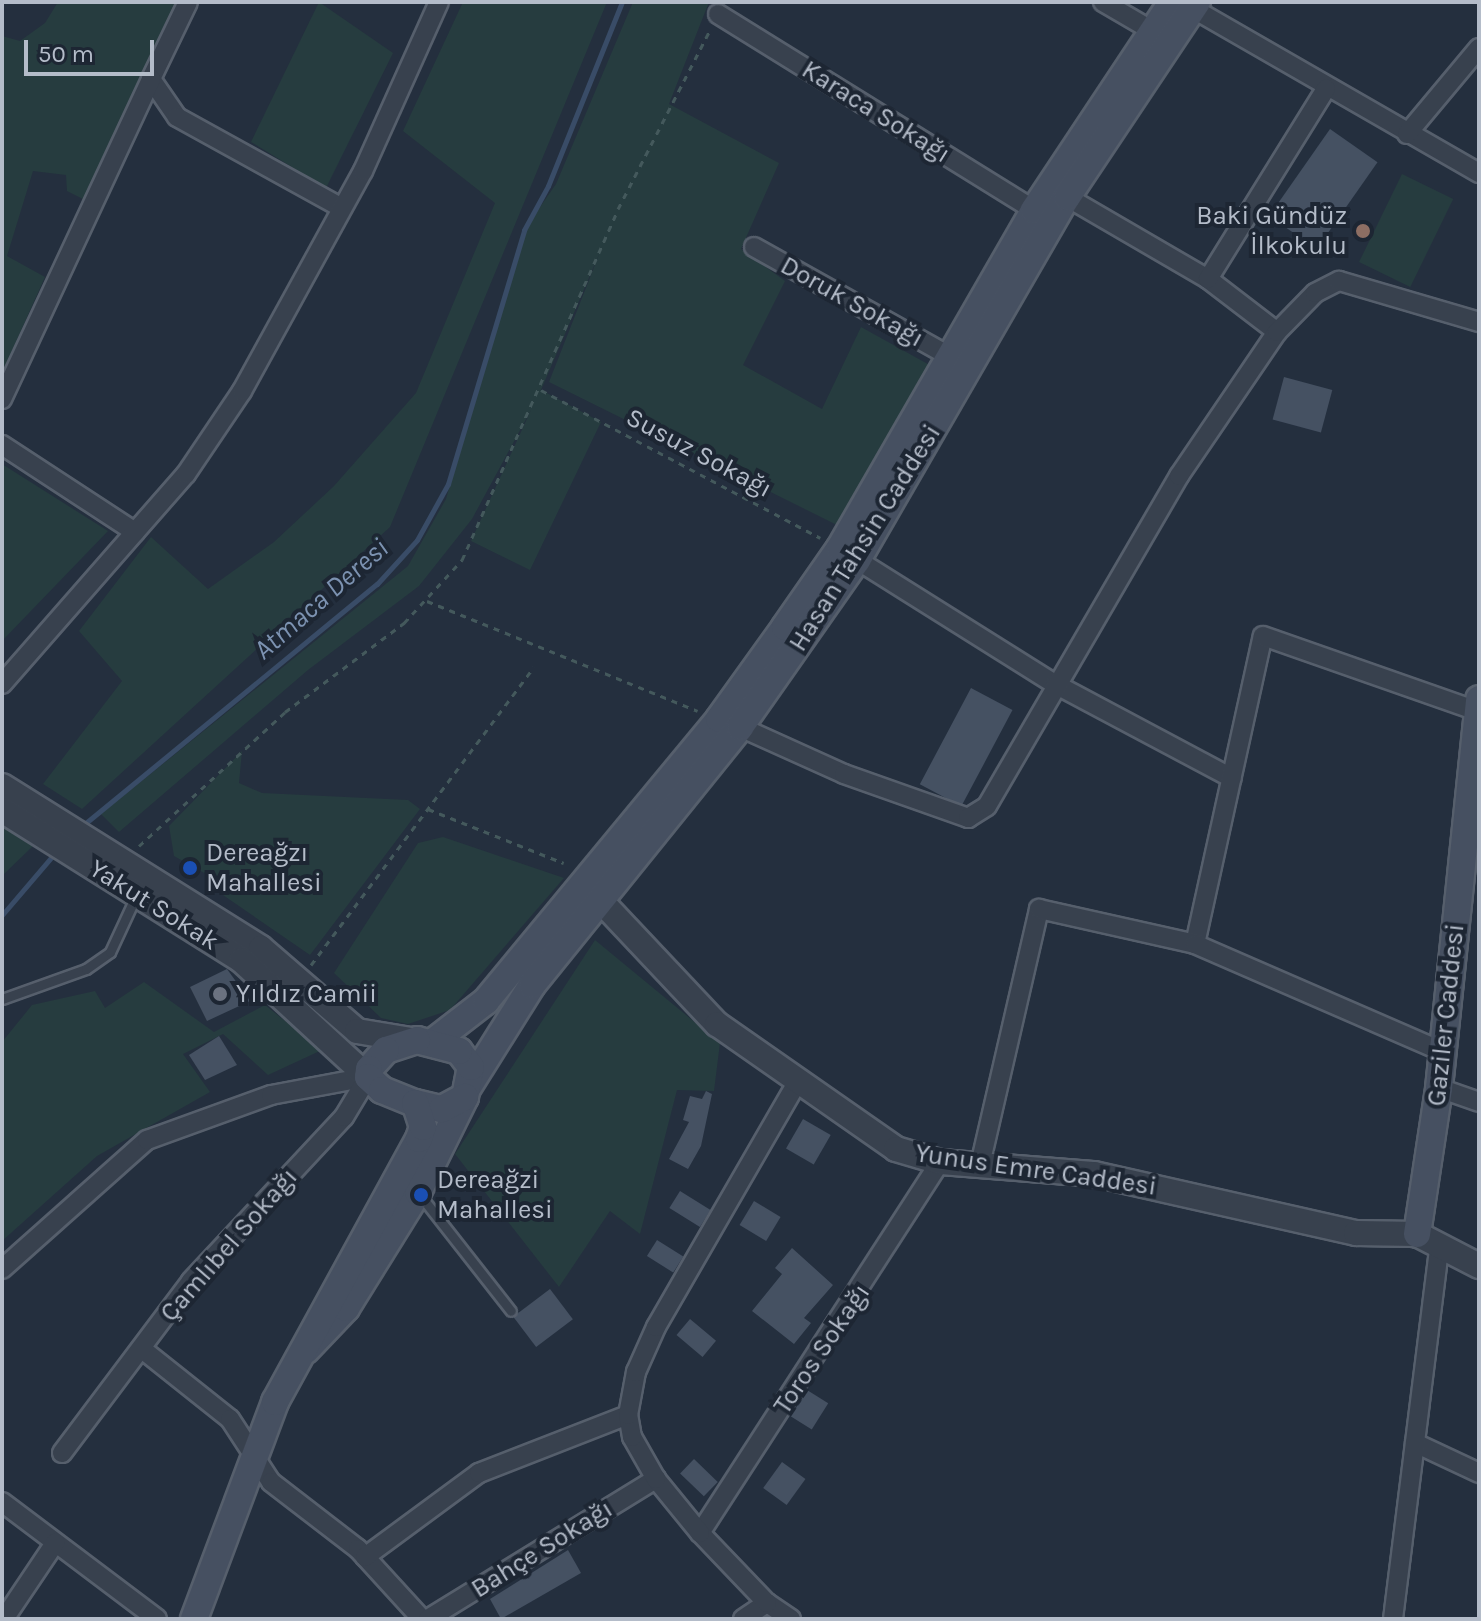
<!DOCTYPE html>
<meta charset="utf-8">
<style>
body{margin:0}
#map{position:relative;width:1481px;height:1621px;overflow:hidden;background:#242f3e;font-family:Karla,sans-serif}
div>[style]{position:absolute}
[style*='--x']{left:calc(var(--x)*1px);top:calc(var(--y)*1px);width:calc(var(--w)*1px);rotate:calc(var(--a)*1deg)}
.green>*{inset:0;background:#263c3f;transform-origin:0 0}
.stream>*{height:5px;margin:-2.5px;padding:0 2.5px;transform-origin:2.5px;border-radius:2.5px;background:#394c67}
.building>*{inset:0;background:#455162;transform-origin:0 0}
.path>*{height:3px;margin-top:-1.5px;transform-origin:0;background:repeating-linear-gradient(90deg,#44595c 0 6px,transparent 0 12px)}
.roads{filter:drop-shadow(2px 0 #565f6c) drop-shadow(-2px 0 #565f6c) drop-shadow(0 2px #565f6c) drop-shadow(0 -2px #565f6c)}
.service>*{height:9px;margin:-4.5px;padding:0 4.5px;transform-origin:4.5px;border-radius:4.5px;background:#38414e}
.minor>*{height:18px;margin:-9px;padding:0 9px;transform-origin:9px;border-radius:9px;background:#38414e}
.tertiary>*{height:24px;margin:-12px;padding:0 12px;transform-origin:12px;border-radius:12px;background:#38414e}
.secondary>*{height:26px;margin:-13px;padding:0 13px;transform-origin:13px;border-radius:13px;background:#465061}
.dots>*{width:22px;height:22px;translate:-50% -50%;box-sizing:border-box;border:4px solid #1d2633;border-radius:50%}
span{translate:-50% -50%;white-space:nowrap;text-align:center;line-height:1.15;-webkit-text-stroke:8px #1d2633;paint-order:stroke}
.street-label{font-size:26px;color:#b4bcc9}
.poi-label{font-size:26px;color:#b4bcc9}
.right{translate:-100% -50%;text-align:right}
.left{translate:0 -50%;text-align:left}
.water-label{font-size:28px;color:#7c92b1;font-style:italic}
.frame{position:absolute;inset:0;border:4px solid #b4bcc9;pointer-events:none}
.scale{position:absolute;left:24px;top:40px;width:130px;height:36px;box-sizing:border-box;border:4px solid #b4bcc9;border-top:0;padding-left:10px;font-size:24px;line-height:28px;white-space:nowrap;color:#b4bcc9;-webkit-text-stroke:6px #1d2633;paint-order:stroke}
</style>
<div id="map">
<div class="green">
<i style="clip-path:polygon(58px 2px,177px 2px,85px 200px,67px 191px,66px 175px,33px 171px,7px 256px,45px 277px,2px 373px,2px 36px,20px 41px,45px 23px)"></i>
<i style="clip-path:polygon(319px 2px,393px 53px,326px 188px,251px 142px)"></i>
<i style="clip-path:polygon(463px 2px,607px 2px,390px 527px,82px 809px,43px 784px,122px 681px,79px 631px,151px 537px,208px 589px,274px 542px,334px 486px,416px 393px,495px 203px,403px 131px)"></i>
<i style="clip-path:polygon(633px 2px,709px 2px,669px 104px,779px 163px,741px 249px,785px 281px,743px 365px,822px 409px,861px 327px,935px 368px,845px 529px,549px 382px,600px 252px,541px 390px,601px 422px,530px 570px,471px 541px,531px 410px,472px 519px,419px 586px,308px 670px,119px 832px,101px 814px,408px 566px,446px 499px,524px 230px,556px 184px)"></i>
<i style="left:1402px;top:174px;width:57px;height:98px;rotate:26deg"></i>
<i style="clip-path:polygon(2px 464px,108px 531px,2px 641px)"></i>
<i style="clip-path:polygon(242px 751px,239px 783px,262px 793px,408px 800px,420px 809px,310px 955px,220px 893px,213px 878px,174px 856px,169px 826px)"></i>
<i style="clip-path:polygon(2px 824px,34px 845px,2px 876px)"></i>
<i style="clip-path:polygon(443px 837px,564px 878px,450px 1010px,408px 1024px,381px 1018px,334px 973px,418px 843px)"></i>
<i style="clip-path:polygon(595px 940px,720px 1043px,714px 1091px,677px 1090px,640px 1234px,610px 1211px,559px 1287px,455px 1154px)"></i>
<i style="clip-path:polygon(144px 982px,214px 1032px,265px 1005px,322px 1050px,268px 1075px,223px 1034px,183px 1054px,210px 1092px,97px 1156px,2px 1241px,2px 1042px,32px 1005px,95px 991px,105px 1008px)"></i>
</div>
<div class="stream">
<i style="--x:82;--y:826;--w:382;--a:-39.4"></i>
<i style="--x:377;--y:584;--w:59;--a:-47.7"></i>
<i style="--x:417;--y:540;--w:64;--a:-61"></i>
<i style="--x:448;--y:484;--w:265;--a:-73.3"></i>
<i style="--x:524;--y:230;--w:50;--a:-61.4"></i>
<i style="--x:548;--y:186;--w:198;--a:-68.1"></i>
<i style="--x:2;--y:915;--w:82;--a:-49.5"></i>
</div>
<div class="building">
<i style="left:1330px;top:129px;width:58px;height:106px;rotate:35deg"></i>
<i style="left:1284px;top:377px;width:50px;height:44px;rotate:15deg"></i>
<i style="left:971px;top:688px;width:47px;height:109px;rotate:28deg"></i>
<i style="clip-path:polygon(227px 969px,250px 1001px,207px 1021px,190px 987px)"></i>
<i style="clip-path:polygon(219px 1036px,237px 1065px,205px 1080px,189px 1055px)"></i>
<i style="clip-path:polygon(706px 1091px,712px 1094px,701px 1146px,688px 1169px,669px 1159px,689px 1122px,683px 1120px,690px 1096px,702px 1099px)"></i>
<i style="left:803px;top:1119px;width:32px;height:34px;rotate:30deg"></i>
<i style="left:680px;top:1191px;width:36px;height:20px;rotate:32deg"></i>
<i style="left:754px;top:1201px;width:31px;height:28px;rotate:31deg"></i>
<i style="left:657px;top:1240px;width:31px;height:19px;rotate:32deg"></i>
<i style="clip-path:polygon(792px 1248px,833px 1285px,804px 1318px,811px 1323px,794px 1344px,752px 1311px,782px 1274px,775px 1268px)"></i>
<i style="left:550px;top:1289px;width:38px;height:46px;rotate:53deg"></i>
<i style="left:690px;top:1319px;width:34px;height:21px;rotate:40deg"></i>
<i style="left:807px;top:1390px;width:25px;height:31px;rotate:32deg"></i>
<i style="left:694px;top:1459px;width:33px;height:20px;rotate:44deg"></i>
<i style="left:782px;top:1462px;width:29px;height:32px;rotate:36deg"></i>
<i style="clip-path:polygon(568px 1550px,581px 1573px,501px 1619px,490px 1599px)"></i>
</div>
<div class="path">
<i style="--x:541;--y:390;--w:316;--a:27.9"></i>
<i style="--x:427;--y:601;--w:292;--a:22.1"></i>
<i style="--x:428;--y:809;--w:146;--a:21.7"></i>
<i style="--x:139;--y:846;--w:198;--a:-42.5"></i>
<i style="--x:285;--y:712;--w:149;--a:-36.8"></i>
<i style="--x:404;--y:623;--w:86;--a:-47.4"></i>
<i style="--x:462;--y:560;--w:384;--a:-66"></i>
<i style="--x:618;--y:209;--w:203;--a:-62.8"></i>
<i style="--x:311;--y:965;--w:372;--a:-53.2"></i>
</div>
<div class="roads">
<div class="service">
<i style="--x:2;--y:999;--w:89;--a:-19.7"></i>
<i style="--x:86;--y:969;--w:29;--a:-35"></i>
<i style="--x:110;--y:952;--w:62;--a:-65.1"></i>
<i style="--x:420;--y:1195;--w:147;--a:51.9"></i>
</div>
<div class="minor">
<i style="--x:188;--y:2;--w:85;--a:115.7"></i>
<i style="--x:151;--y:79;--w:46;--a:55.6"></i>
<i style="--x:177;--y:117;--w:188;--a:28.9"></i>
<i style="--x:1103;--y:2;--w:56;--a:30.3"></i>
<i style="--x:1192;--y:8;--w:331;--a:29.9"></i>
<i style="--x:718;--y:14;--w:372;--a:31.8"></i>
<i style="--x:1407;--y:134;--w:112;--a:-50.1"></i>
<i style="--x:1067;--y:197;--w:163;--a:30.2"></i>
<i style="--x:1208;--y:279;--w:87;--a:37.5"></i>
<i style="--x:754;--y:247;--w:226;--a:29.2"></i>
<i style="--x:1208;--y:279;--w:224;--a:-58.2"></i>
<i style="--x:2;--y:399;--w:353;--a:-65"></i>
<i style="--x:2;--y:445;--w:159;--a:33.2"></i>
<i style="--x:857;--y:560;--w:234;--a:32.1"></i>
<i style="--x:1055;--y:684;--w:200;--a:28"></i>
<i style="--x:2;--y:684;--w:279;--a:-48.8"></i>
<i style="--x:186;--y:474;--w:100;--a:-56"></i>
<i style="--x:242;--y:391;--w:251;--a:-61.2"></i>
<i style="--x:363;--y:171;--w:185;--a:-65.8"></i>
<i style="--x:740;--y:727;--w:114;--a:24.3"></i>
<i style="--x:844;--y:774;--w:132;--a:19.5"></i>
<i style="--x:968;--y:818;--w:22;--a:-32"></i>
<i style="--x:987;--y:806;--w:382;--a:-59.8"></i>
<i style="--x:1179;--y:476;--w:174;--a:-55.8"></i>
<i style="--x:1277;--y:332;--w:54;--a:-45.7"></i>
<i style="--x:1315;--y:293;--w:27;--a:-27"></i>
<i style="--x:1339;--y:281;--w:146;--a:16.3"></i>
<i style="--x:1195;--y:944;--w:315;--a:-77.6"></i>
<i style="--x:1263;--y:636;--w:227;--a:19.3"></i>
<i style="--x:1439;--y:1088;--w:42;--a:19.3"></i>
<i style="--x:980;--y:1165;--w:263;--a:-77"></i>
<i style="--x:1039;--y:909;--w:160;--a:12.6"></i>
<i style="--x:1195;--y:944;--w:270;--a:23.5"></i>
<i style="--x:2;--y:1269;--w:194;--a:-41.7"></i>
<i style="--x:147;--y:1140;--w:132;--a:-19.9"></i>
<i style="--x:271;--y:1095;--w:99;--a:-10.5"></i>
<i style="--x:142;--y:1349;--w:112;--a:38.5"></i>
<i style="--x:230;--y:1419;--w:75;--a:56.9"></i>
<i style="--x:271;--y:1482;--w:110;--a:37.6"></i>
<i style="--x:358;--y:1549;--w:95;--a:47.6"></i>
<i style="--x:1415;--y:1443;--w:71;--a:25.1"></i>
<i style="--x:62;--y:1453;--w:215;--a:-53.1"></i>
<i style="--x:191;--y:1281;--w:224;--a:-47"></i>
<i style="--x:344;--y:1117;--w:47;--a:-59"></i>
<i style="--x:2;--y:1502;--w:194;--a:37"></i>
<i style="--x:700;--y:1533;--w:442;--a:-57.1"></i>
<i style="--x:365;--y:1557;--w:142;--a:-36.4"></i>
<i style="--x:479;--y:1473;--w:160;--a:-21.3"></i>
<i style="--x:4;--y:1619;--w:92;--a:-56.1"></i>
<i style="--x:428;--y:1619;--w:268;--a:-31.6"></i>
<i style="--x:743;--y:1619;--w:29;--a:-34"></i>
<i style="--x:791;--y:1619;--w:29;--a:-146"></i>
<i style="--x:767;--y:1603;--w:97;--a:-133.7"></i>
<i style="--x:700;--y:1533;--w:70;--a:-129.2"></i>
<i style="--x:656;--y:1479;--w:48;--a:-119.7"></i>
<i style="--x:632;--y:1437;--w:22;--a:-100"></i>
<i style="--x:628;--y:1415;--w:44;--a:-79.5"></i>
<i style="--x:636;--y:1372;--w:49;--a:-66"></i>
<i style="--x:656;--y:1327;--w:280;--a:-60"></i>
<i style="--x:1393;--y:1619;--w:372;--a:-82.9"></i>
</div>
<div class="tertiary">
<i style="--x:2;--y:786;--w:305;--a:32"></i>
<i style="--x:261;--y:948;--w:127;--a:40.8"></i>
<i style="--x:357;--y:1031;--w:55;--a:9.5"></i>
<i style="--x:2;--y:810;--w:282;--a:32.1"></i>
<i style="--x:241;--y:960;--w:173;--a:42.7"></i>
<i style="--x:599;--y:899;--w:172;--a:46.7"></i>
<i style="--x:717;--y:1024;--w:218;--a:34.9"></i>
<i style="--x:896;--y:1149;--w:46;--a:16.5"></i>
<i style="--x:940;--y:1162;--w:154;--a:4.5"></i>
<i style="--x:1094;--y:1174;--w:269;--a:12.7"></i>
<i style="--x:1356;--y:1233;--w:61;--a:0.9"></i>
<i style="--x:1417;--y:1234;--w:70;--a:27.3"></i>
</div>
<div class="secondary">
<i style="--x:433;--y:1042;--w:67;--a:-37.7"></i>
<i style="--x:486;--y:1001;--w:366;--a:-50.4"></i>
<i style="--x:719;--y:719;--w:113;--a:-54.3"></i>
<i style="--x:785;--y:627;--w:96;--a:-55.2"></i>
<i style="--x:840;--y:548;--w:390;--a:-60.1"></i>
<i style="--x:1034;--y:210;--w:250;--a:-56.4"></i>
<i style="--x:468;--y:1087;--w:120;--a:-57.9"></i>
<i style="--x:532;--y:985;--w:331;--a:-51.1"></i>
<i style="--x:740;--y:727;--w:204;--a:-55"></i>
<i style="--x:857;--y:560;--w:419;--a:-60"></i>
<i style="--x:1067;--y:197;--w:234;--a:-56.3"></i>
<i style="--x:1417;--y:1234;--w:148;--a:-81.4"></i>
<i style="--x:1439;--y:1088;--w:391;--a:-84.1"></i>
<i style="--x:306;--y:1350;--w:58;--a:-46.4"></i>
<i style="--x:346;--y:1308;--w:137;--a:-58.2"></i>
<i style="--x:418;--y:1192;--w:106;--a:-63.7"></i>
<i style="--x:465;--y:1097;--w:31;--a:-79"></i>
<i style="--x:471;--y:1067;--w:20;--a:-127"></i>
<i style="--x:459;--y:1051;--w:43;--a:-165.3"></i>
<i style="--x:417;--y:1040;--w:33;--a:162"></i>
<i style="--x:386;--y:1050;--w:25;--a:132"></i>
<i style="--x:369;--y:1069;--w:8;--a:97"></i>
<i style="--x:368;--y:1077;--w:19;--a:43"></i>
<i style="--x:382;--y:1090;--w:35;--a:22"></i>
<i style="--x:415;--y:1103;--w:28;--a:13"></i>
<i style="--x:442;--y:1109;--w:26;--a:-28"></i>
<i style="--x:194;--y:1619;--w:232;--a:-69.5"></i>
<i style="--x:275;--y:1402;--w:300;--a:-61.3"></i>
<i style="--x:419;--y:1139;--w:13;--a:-72"></i>
<i style="--x:423;--y:1127;--w:25;--a:-108"></i>
</div>
</div>
<div class="dots">
<i style="left:1363px;top:231px;background:#8d6e63"></i>
<i style="left:190px;top:868px;background:#1a4fb4"></i>
<i style="left:220px;top:994px;background:#6b7280"></i>
<i style="left:421px;top:1195px;background:#1a4fb4"></i>
</div>
<div class="street-label">
<span style="left:876px;top:112px;rotate:32deg">Karaca Sokağı</span>
<span style="left:852px;top:302px;rotate:29deg">Doruk Sokağı</span>
<span style="left:699px;top:453px;rotate:28deg">Susuz Sokağı</span>
<span style="left:865px;top:538px;rotate:-58deg">Hasan Tahsin Caddesi</span>
<span style="left:154px;top:905px;rotate:32deg">Yakut Sokak</span>
<span style="left:1446px;top:1015px;rotate:-84deg">Gaziler Caddesi</span>
<span style="left:1036px;top:1170px;rotate:8deg">Yunus Emre Caddesi</span>
<span style="left:229px;top:1245px;rotate:-49deg">Çamlıbel Sokağı</span>
<span style="left:822px;top:1349px;rotate:-56deg">Toros Sokağı</span>
<span style="left:542px;top:1549px;rotate:-32deg">Bahçe Sokağı</span>
</div>
<div class="poi-label">
<span class="right" style="left:1347px;top:231px">Baki Gündüz<br>İlkokulu</span>
<span class="left" style="left:206px;top:868px">Dereağzı<br>Mahallesi</span>
<span class="left" style="left:236px;top:994px">Yıldız Camii</span>
<span class="left" style="left:437px;top:1195px">Dereağzi<br>Mahallesi</span>
</div>
<div class="water-label">
<span style="left:321px;top:599px;rotate:-41deg">Atmaca Deresi</span>
</div>
<div class="frame"></div>
<div class="scale">50 m</div>
</div>
